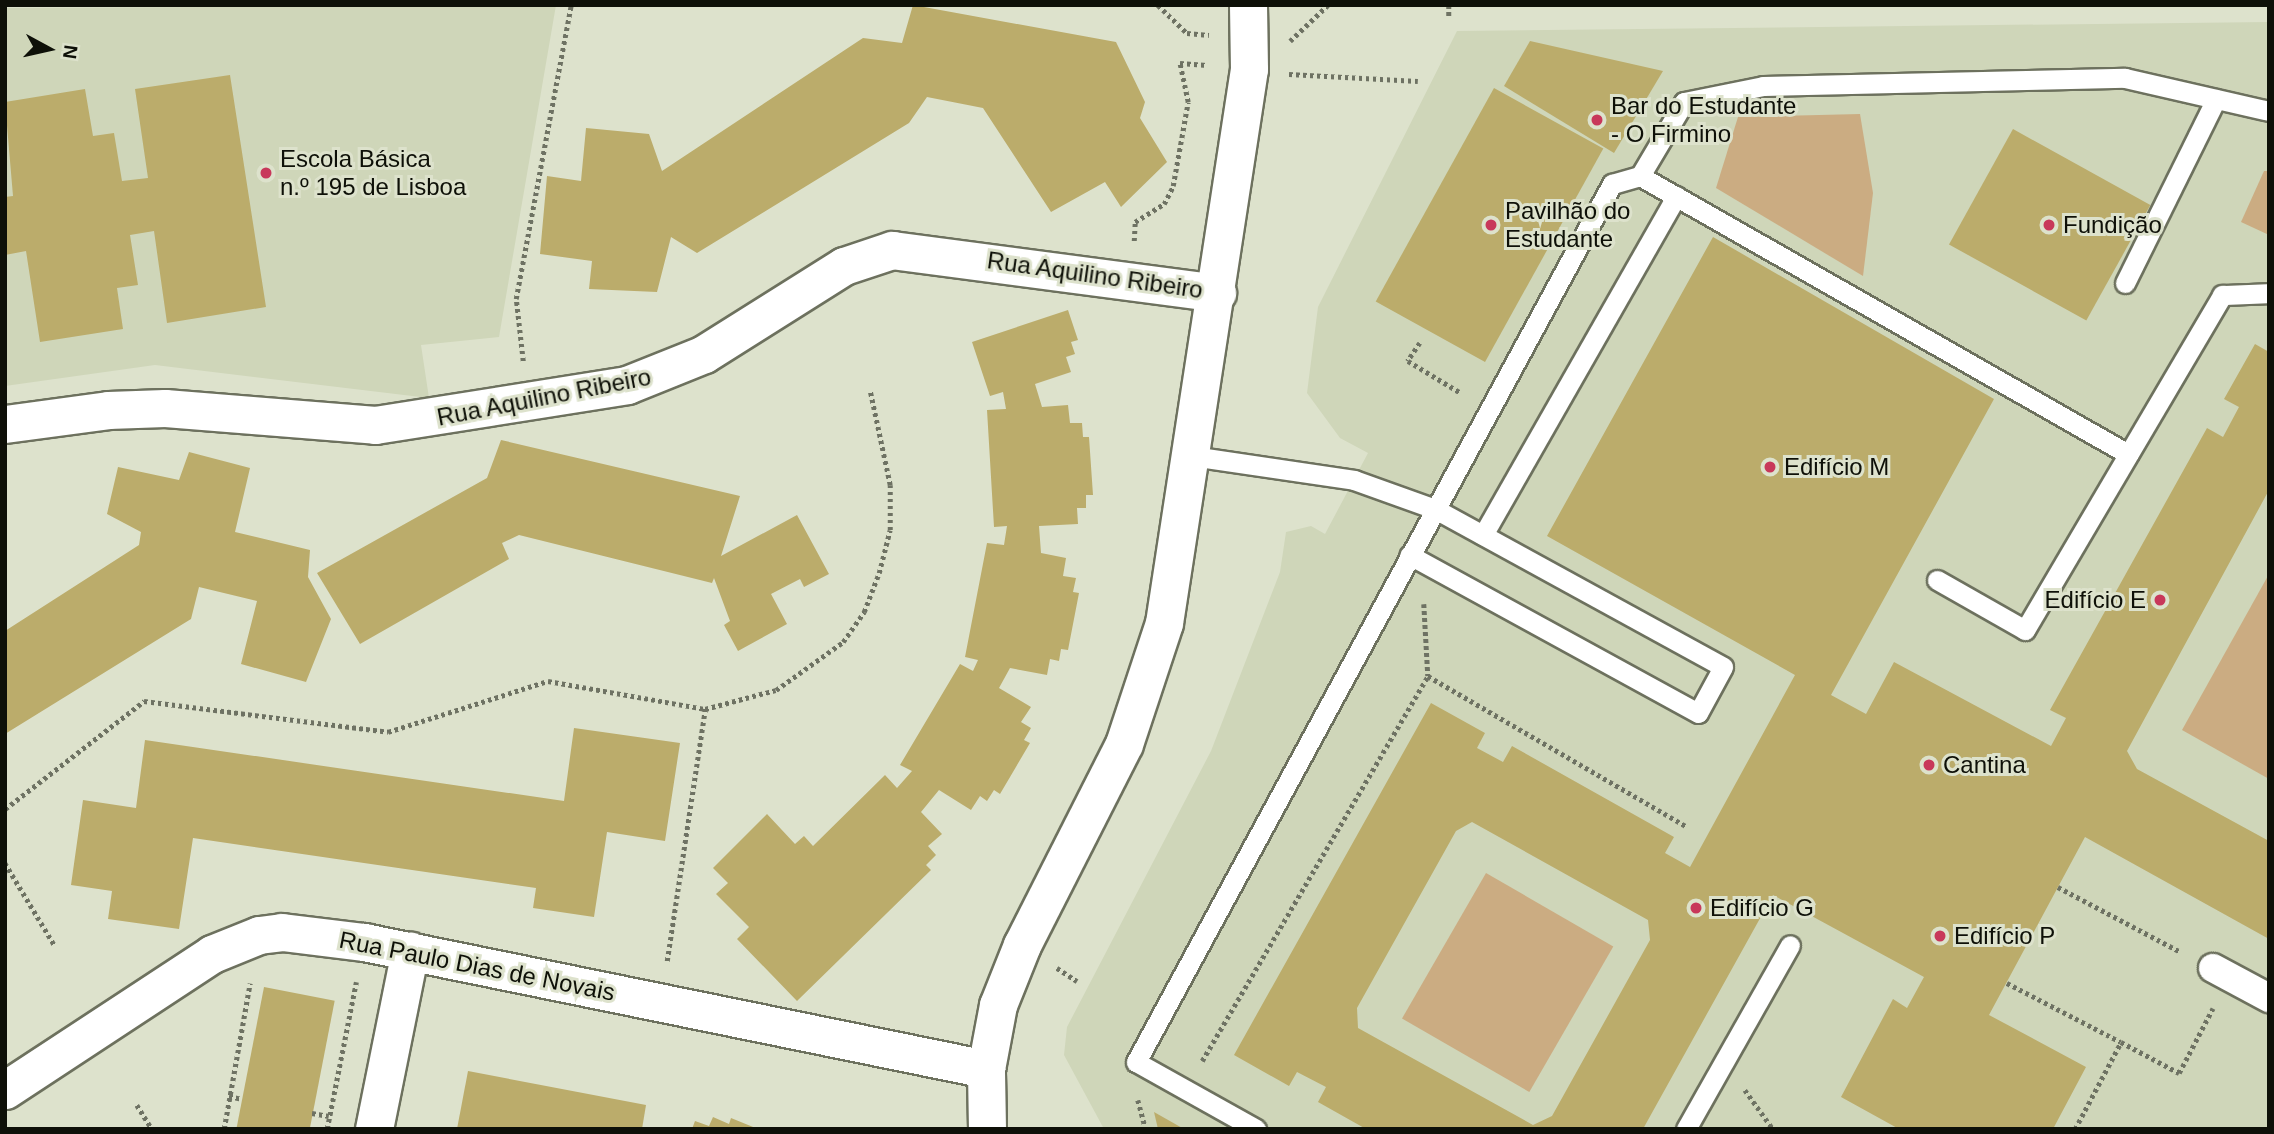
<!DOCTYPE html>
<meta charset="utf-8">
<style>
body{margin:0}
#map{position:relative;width:2274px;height:1134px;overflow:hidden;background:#dde2cc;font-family:Helvetica,sans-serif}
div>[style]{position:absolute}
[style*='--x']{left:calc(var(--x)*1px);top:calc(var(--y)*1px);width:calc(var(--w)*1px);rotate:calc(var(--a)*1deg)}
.built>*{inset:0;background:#cfd6b9}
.green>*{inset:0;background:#cbac82;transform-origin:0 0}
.building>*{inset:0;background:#bbac6b;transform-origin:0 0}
.path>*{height:4.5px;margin-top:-2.25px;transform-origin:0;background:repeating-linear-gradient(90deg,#6e7263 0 3.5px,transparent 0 7px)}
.roads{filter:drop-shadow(2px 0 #6d715e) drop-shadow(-2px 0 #6d715e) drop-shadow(0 2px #6d715e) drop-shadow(0 -2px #6d715e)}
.service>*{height:19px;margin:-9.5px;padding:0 9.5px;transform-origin:9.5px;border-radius:9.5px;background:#fff}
.pedestrian>*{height:28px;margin:-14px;padding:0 14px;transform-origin:14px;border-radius:14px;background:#fff}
.minor>*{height:37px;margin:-18.5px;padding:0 18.5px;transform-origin:18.5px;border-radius:18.5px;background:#fff}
.dots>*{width:19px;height:19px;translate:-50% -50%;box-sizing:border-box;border:4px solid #dde2cc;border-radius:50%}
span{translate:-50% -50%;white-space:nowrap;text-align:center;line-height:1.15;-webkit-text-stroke:6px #dde2cc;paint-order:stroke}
.poi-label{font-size:24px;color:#0e1008}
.left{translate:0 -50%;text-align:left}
.right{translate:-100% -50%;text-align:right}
.street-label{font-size:24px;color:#0e1008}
.frame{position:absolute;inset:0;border:7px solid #0e1008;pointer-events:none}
.north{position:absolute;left:14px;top:14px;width:70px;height:70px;-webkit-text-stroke:5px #dde2cc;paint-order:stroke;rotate:98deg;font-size:19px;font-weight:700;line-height:28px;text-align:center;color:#0e1008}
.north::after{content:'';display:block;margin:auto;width:24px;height:32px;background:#0e1008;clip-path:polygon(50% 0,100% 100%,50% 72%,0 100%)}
</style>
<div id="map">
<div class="built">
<i style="clip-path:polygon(556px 5px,499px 337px,421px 345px,429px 398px,155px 365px,5px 386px,5px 8px)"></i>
<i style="clip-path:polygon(2269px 22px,2269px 1129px,1104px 1129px,1064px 1055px,1067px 1027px,1211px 751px,1280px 572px,1286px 532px,1311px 526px,1325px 534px,1368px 453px,1340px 438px,1307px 393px,1318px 307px,1457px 31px)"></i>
</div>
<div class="green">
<i style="clip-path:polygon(1860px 114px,1873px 193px,1863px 276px,1716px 188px,1738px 117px)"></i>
<i style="clip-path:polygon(2264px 171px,2269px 171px,2269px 235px,2241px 222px)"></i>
<i style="clip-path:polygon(2269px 574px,2269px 779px,2182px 730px)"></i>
<i style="left:1486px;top:873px;width:147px;height:168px;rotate:30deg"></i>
</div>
<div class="building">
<i style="clip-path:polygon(913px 5px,1116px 42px,1145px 102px,1140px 118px,1167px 162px,1121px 207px,1105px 182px,1051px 212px,983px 108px,927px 97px,909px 123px,697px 253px,671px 237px,657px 292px,589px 289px,592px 261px,540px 254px,547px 176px,581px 181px,586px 128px,649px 134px,662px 171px,863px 38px,902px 43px)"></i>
<i style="clip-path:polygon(1530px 41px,1663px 71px,1614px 153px,1504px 86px)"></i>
<i style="clip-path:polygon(230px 75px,266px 307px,167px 323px,154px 231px,130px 235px,138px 285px,117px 288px,123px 329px,40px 342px,26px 251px,5px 255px,5px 197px,13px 196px,5px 102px,85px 89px,93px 136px,114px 133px,122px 181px,148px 178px,135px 89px)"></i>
<i style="left:1494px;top:88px;width:125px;height:244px;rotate:29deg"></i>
<i style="left:2013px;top:129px;width:157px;height:132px;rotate:29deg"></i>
<i style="clip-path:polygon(evenodd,1713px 237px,1994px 399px,1831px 695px,1866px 714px,1894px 662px,2051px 746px,2066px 718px,2050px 710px,2207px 428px,2223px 437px,2239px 407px,2224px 399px,2255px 344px,2269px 352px,2269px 490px,2127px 751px,2137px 769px,2269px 841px,2269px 939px,2085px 837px,1989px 1015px,2086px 1067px,2053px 1129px,1899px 1129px,1841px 1097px,1893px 999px,1907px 1008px,1924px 977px,1773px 895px,1643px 1129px,1366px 1129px,1318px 1102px,1326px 1087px,1297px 1072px,1289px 1086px,1234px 1055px,1431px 703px,1485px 733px,1477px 748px,1503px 762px,1512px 746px,1674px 837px,1665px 853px,1690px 867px,1795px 675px,1547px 536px,1713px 237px,1472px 822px,1648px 920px,1650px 940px,1552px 1116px,1533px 1125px,1358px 1028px,1357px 1008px,1456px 831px,1472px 822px)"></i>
<i style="clip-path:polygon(1068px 310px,1078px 340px,1071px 342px,1075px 354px,1066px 357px,1071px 372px,1035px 384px,1042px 407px,1068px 405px,1070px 423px,1082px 423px,1083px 437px,1089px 437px,1093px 495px,1086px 495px,1086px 508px,1077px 508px,1078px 524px,1039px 526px,1041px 553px,1066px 558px,1063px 576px,1076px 578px,1073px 592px,1079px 593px,1068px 650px,1061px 649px,1059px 661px,1050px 659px,1047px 675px,1010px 668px,999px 688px,1031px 707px,1021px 722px,1031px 728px,1024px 740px,1030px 743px,1000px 794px,994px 790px,987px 801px,980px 796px,971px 810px,939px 790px,921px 812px,942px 834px,928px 846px,936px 855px,926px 865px,931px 870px,797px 1001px,737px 939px,749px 927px,716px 894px,728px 883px,713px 868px,767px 814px,795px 844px,804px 836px,813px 846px,885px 775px,897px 788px,912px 771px,900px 765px,960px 664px,973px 671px,978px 660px,965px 657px,987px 543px,1004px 545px,1007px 526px,994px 527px,987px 410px,1006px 409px,1003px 392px,990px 396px,972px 342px)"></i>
<i style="clip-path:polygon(501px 440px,740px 496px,721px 556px,797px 515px,829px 574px,804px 587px,800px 579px,771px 594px,787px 624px,738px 651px,724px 625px,730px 621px,714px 578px,712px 583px,519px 535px,502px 543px,509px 559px,360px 644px,317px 573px,487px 478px)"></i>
<i style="clip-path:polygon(189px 452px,250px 468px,235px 532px,310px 550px,308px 577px,331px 619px,306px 682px,241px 664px,257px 601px,199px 587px,191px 619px,5px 734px,5px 631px,139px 545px,141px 532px,107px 514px,118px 467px,179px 480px)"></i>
<i style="clip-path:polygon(574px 728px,680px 743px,665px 841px,607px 832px,594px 917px,533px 908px,536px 888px,193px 838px,179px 929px,108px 919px,112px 891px,71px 885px,83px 800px,136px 808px,145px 740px,564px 801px)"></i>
<i style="left:264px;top:987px;width:72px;height:145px;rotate:11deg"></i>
<i style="clip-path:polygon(468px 1071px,646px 1105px,642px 1129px,457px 1129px)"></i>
<i style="clip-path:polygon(1154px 1112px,1184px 1129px,1158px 1129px)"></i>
<i style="clip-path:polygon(713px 1117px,729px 1124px,731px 1118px,758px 1129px,692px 1129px,695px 1121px,709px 1126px)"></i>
</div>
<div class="path">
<i style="--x:1158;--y:5;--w:40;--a:44"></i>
<i style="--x:1187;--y:33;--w:22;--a:5"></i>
<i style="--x:1449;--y:5;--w:13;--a:90"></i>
<i style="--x:1290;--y:41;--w:52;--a:-43.5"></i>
<i style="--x:1289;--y:74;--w:129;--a:3.1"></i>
<i style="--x:1134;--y:241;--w:19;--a:-87"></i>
<i style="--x:1135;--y:222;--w:34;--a:-32"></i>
<i style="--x:1164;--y:204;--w:20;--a:-63"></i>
<i style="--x:1173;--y:186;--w:85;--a:-79.9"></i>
<i style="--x:1188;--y:102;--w:40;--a:-102"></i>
<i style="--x:1180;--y:63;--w:27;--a:4"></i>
<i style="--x:1420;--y:343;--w:22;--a:124"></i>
<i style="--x:1408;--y:361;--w:62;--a:31.1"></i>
<i style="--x:523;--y:361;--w:62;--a:-96.4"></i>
<i style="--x:516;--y:299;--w:299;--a:-79.4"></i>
<i style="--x:1424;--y:604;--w:72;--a:86.8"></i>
<i style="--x:5;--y:809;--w:176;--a:-37.8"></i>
<i style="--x:144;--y:701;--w:246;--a:7.2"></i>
<i style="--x:388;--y:732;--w:168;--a:-17.7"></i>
<i style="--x:548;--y:681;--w:159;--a:10.1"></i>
<i style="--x:705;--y:709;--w:73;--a:-15"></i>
<i style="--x:776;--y:690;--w:82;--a:-35.6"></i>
<i style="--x:843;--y:642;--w:37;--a:-55"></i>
<i style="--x:864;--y:612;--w:42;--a:-69"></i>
<i style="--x:879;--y:573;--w:44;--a:-75.7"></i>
<i style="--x:890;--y:530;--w:45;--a:-90"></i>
<i style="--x:890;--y:485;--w:96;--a:-102"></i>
<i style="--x:5;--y:863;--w:97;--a:58.9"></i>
<i style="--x:2058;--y:887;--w:139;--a:27.9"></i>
<i style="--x:667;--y:961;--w:255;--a:-81.4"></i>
<i style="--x:1057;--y:968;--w:24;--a:33"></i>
<i style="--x:2007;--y:983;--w:128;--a:27.4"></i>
<i style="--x:1202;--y:1061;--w:446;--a:-59.6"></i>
<i style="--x:1428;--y:676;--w:298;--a:30.2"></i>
<i style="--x:1745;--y:1090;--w:48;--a:54.3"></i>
<i style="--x:229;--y:1096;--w:13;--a:13"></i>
<i style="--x:1138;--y:1100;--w:30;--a:75"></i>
<i style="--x:137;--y:1105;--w:28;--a:58"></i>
<i style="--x:312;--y:1113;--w:17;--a:10"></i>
<i style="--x:224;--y:1129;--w:148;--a:-79.9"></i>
<i style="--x:327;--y:1129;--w:150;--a:-78.8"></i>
<i style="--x:2075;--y:1129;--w:98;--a:-62.1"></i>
<i style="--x:2121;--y:1042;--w:66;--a:28.1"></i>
<i style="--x:2179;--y:1073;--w:73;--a:-62.4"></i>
</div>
<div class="roads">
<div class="service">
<i style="--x:1640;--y:176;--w:562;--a:29.67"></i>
<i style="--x:2125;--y:283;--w:205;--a:-63.7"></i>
<i style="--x:1192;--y:456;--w:164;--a:8.4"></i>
<i style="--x:1354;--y:480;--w:86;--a:19.7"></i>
<i style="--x:1435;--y:509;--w:328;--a:28.7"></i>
<i style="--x:1723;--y:667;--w:52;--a:118.5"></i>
<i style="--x:1698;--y:713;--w:329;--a:-151.3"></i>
<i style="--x:1483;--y:535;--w:390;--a:-60.3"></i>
<i style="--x:1937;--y:580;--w:101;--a:29.6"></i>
<i style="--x:2025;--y:630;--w:389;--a:-59.5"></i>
<i style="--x:2222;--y:295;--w:47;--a:-2.4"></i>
<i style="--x:1256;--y:1129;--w:137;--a:-150.8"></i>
<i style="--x:1136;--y:1062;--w:999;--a:-61.54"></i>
<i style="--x:1612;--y:184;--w:29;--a:-16"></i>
<i style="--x:1640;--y:176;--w:86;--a:-59.3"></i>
<i style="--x:1684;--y:102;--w:81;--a:-11.4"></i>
<i style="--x:1763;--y:86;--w:362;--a:-1.3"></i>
<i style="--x:2125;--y:78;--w:148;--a:12.9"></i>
<i style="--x:1686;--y:1129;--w:211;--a:-60.5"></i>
</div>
<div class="pedestrian">
<i style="--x:2213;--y:968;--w:64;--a:28.2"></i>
</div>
<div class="minor">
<i style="--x:5;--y:424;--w:104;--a:-7.7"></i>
<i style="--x:108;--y:410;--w:57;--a:-2"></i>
<i style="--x:165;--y:408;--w:211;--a:4.6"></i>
<i style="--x:375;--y:425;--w:255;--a:-9"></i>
<i style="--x:627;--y:385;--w:83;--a:-21.9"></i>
<i style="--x:704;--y:354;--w:165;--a:-32.2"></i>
<i style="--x:844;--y:266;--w:51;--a:-18.4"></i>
<i style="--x:892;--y:250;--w:328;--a:7.5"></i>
<i style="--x:5;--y:1090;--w:248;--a:-33.3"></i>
<i style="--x:212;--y:954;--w:51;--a:-22"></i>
<i style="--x:259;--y:935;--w:23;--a:-7"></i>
<i style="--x:282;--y:932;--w:83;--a:7"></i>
<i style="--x:364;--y:942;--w:635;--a:11.54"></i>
<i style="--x:374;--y:1129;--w:182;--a:-78.6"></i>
<i style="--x:987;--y:1129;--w:60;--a:-91"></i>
<i style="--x:986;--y:1069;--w:65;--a:-79.4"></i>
<i style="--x:998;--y:1005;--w:65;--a:-68.2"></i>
<i style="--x:1022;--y:945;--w:225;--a:-63.1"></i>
<i style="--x:1124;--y:744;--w:127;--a:-71.7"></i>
<i style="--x:1164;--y:623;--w:560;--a:-81.28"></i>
<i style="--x:1249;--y:69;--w:64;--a:-90.9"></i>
</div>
</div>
<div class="dots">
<i style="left:1597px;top:120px;background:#c8385a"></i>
<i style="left:266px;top:173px;background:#c8385a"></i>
<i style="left:1491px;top:225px;background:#c8385a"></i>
<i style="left:2049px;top:225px;background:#c8385a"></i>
<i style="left:1770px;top:467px;background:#c8385a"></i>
<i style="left:2160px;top:600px;background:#c8385a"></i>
<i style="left:1929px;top:765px;background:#c8385a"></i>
<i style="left:1696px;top:908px;background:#c8385a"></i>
<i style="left:1940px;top:936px;background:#c8385a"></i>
</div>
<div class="poi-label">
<span class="left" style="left:1611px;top:120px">Bar do Estudante<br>- O Firmino</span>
<span class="left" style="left:280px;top:173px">Escola Básica<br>n.º 195 de Lisboa</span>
<span class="left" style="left:1505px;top:225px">Pavilhão do<br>Estudante</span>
<span class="left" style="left:2063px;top:225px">Fundição</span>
<span class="left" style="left:1784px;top:467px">Edifício M</span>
<span class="right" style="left:2146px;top:600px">Edifício E</span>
<span class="left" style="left:1943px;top:765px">Cantina</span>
<span class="left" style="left:1710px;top:908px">Edifício G</span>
<span class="left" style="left:1954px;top:936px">Edifício P</span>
</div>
<div class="street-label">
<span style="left:1095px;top:275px;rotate:8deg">Rua Aquilino Ribeiro</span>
<span style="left:544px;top:397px;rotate:-11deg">Rua Aquilino Ribeiro</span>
<span style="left:477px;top:966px;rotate:11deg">Rua Paulo Dias de Novais</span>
</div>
<div class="frame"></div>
<div class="north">N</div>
</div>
